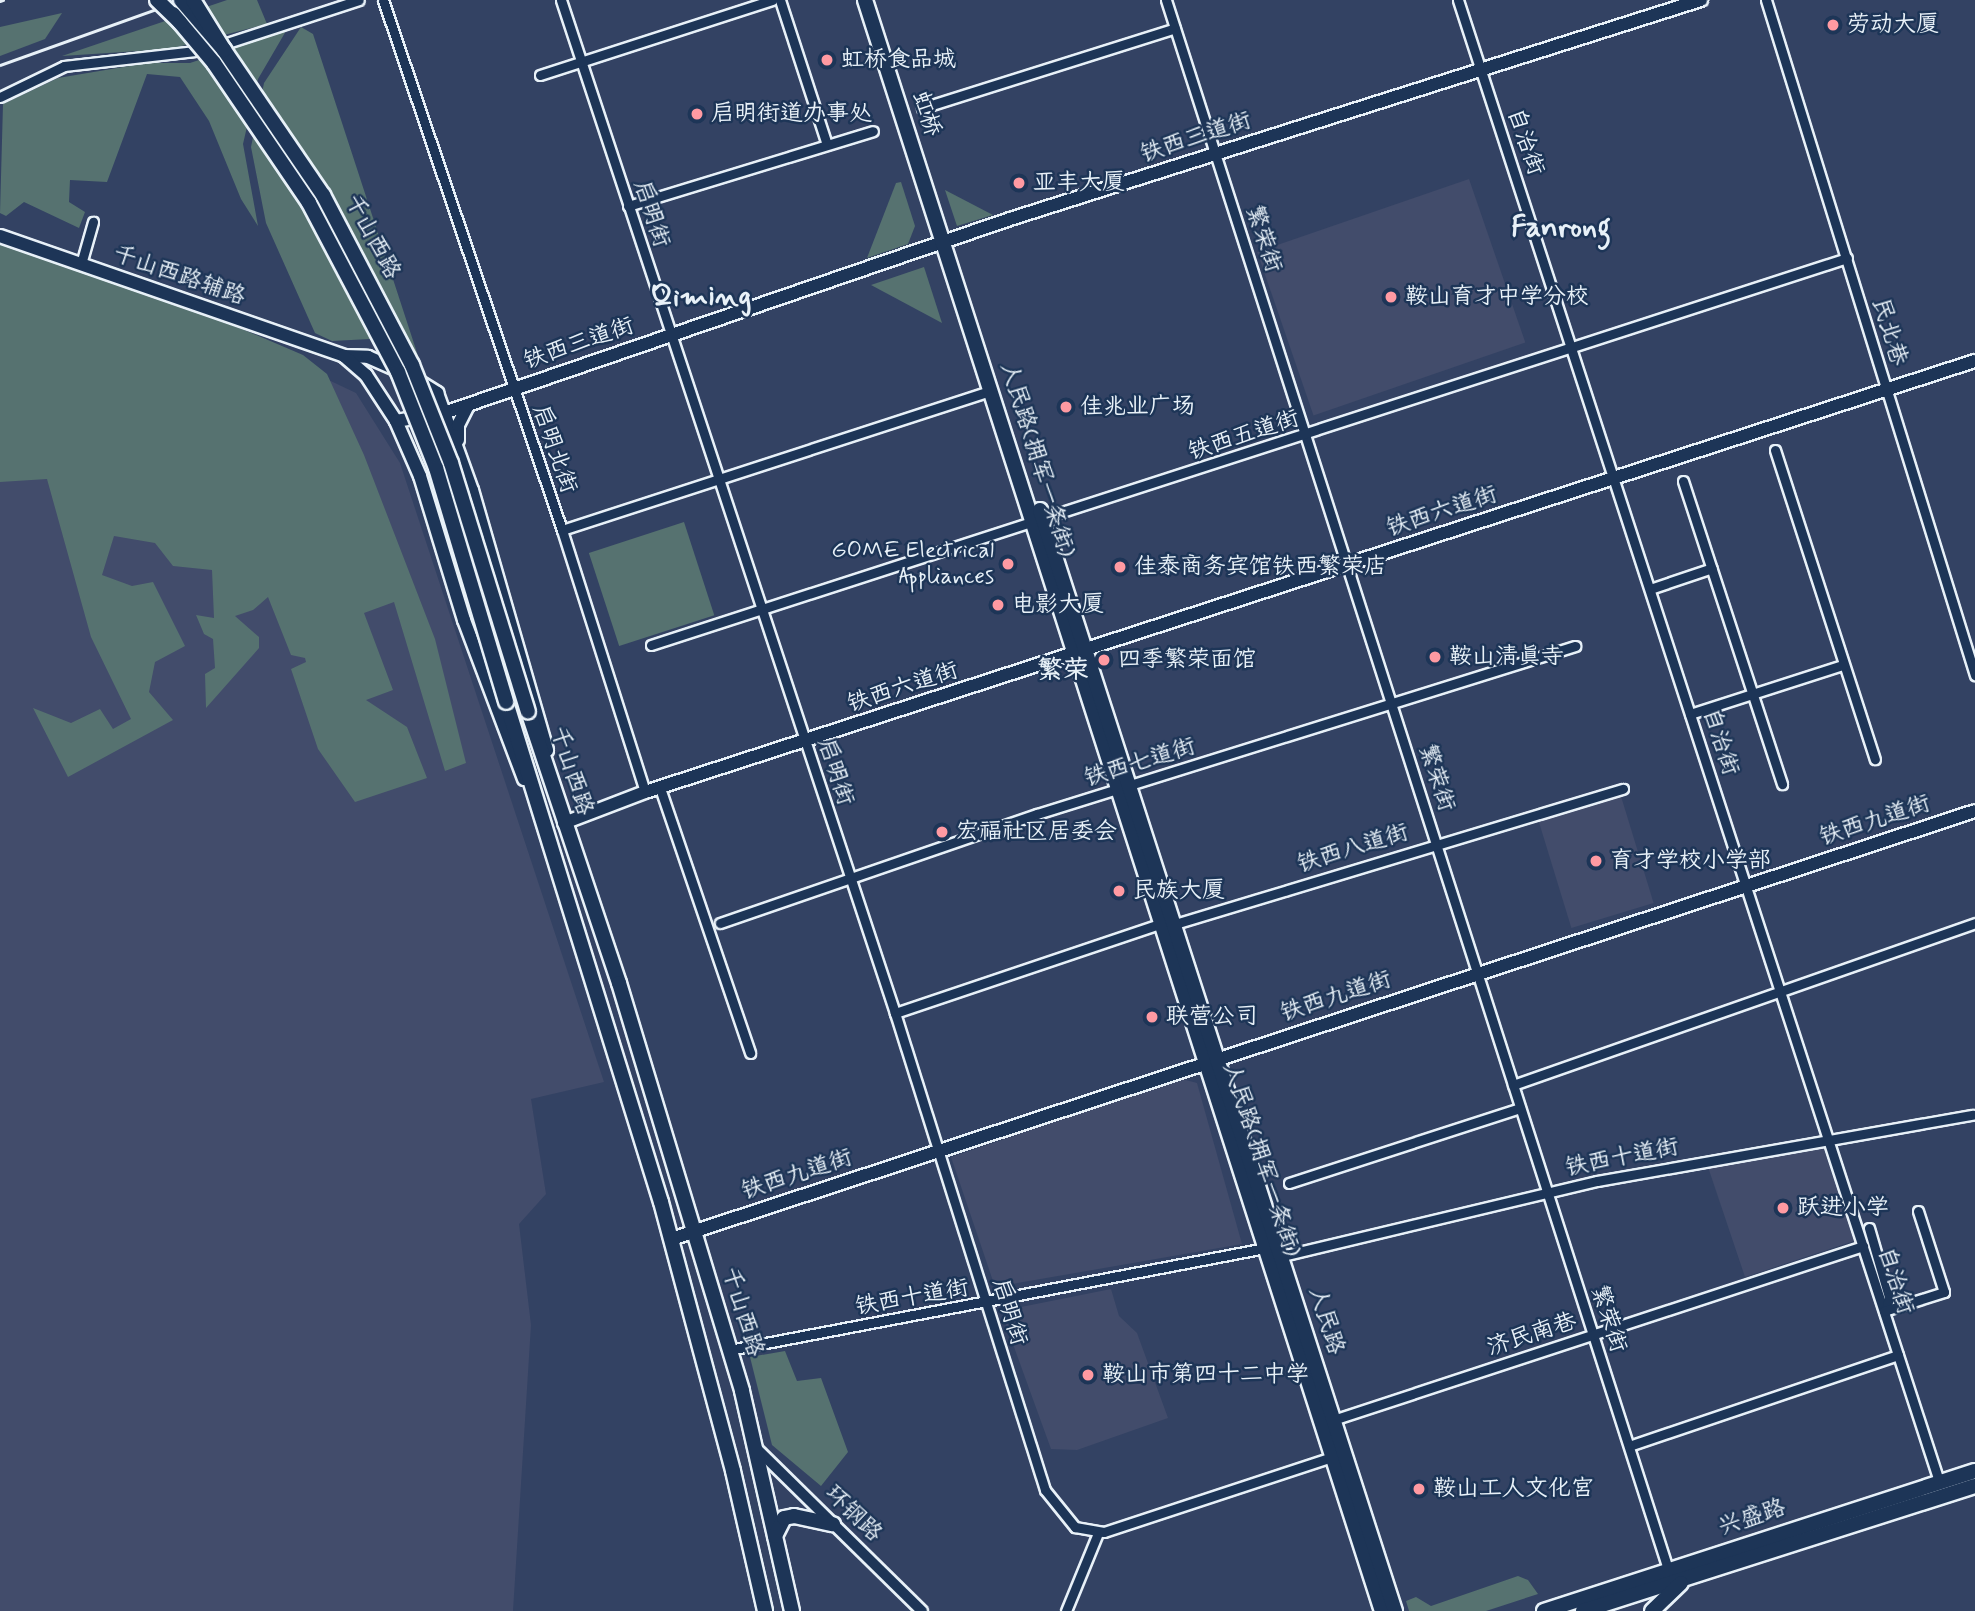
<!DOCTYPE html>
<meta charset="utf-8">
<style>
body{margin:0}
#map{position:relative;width:1975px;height:1611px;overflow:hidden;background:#334263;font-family:Mynerve,"LXGW WenKai TC",sans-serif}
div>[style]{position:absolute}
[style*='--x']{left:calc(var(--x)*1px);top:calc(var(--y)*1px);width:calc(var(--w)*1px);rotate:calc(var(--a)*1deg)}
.built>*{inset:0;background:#424c6b;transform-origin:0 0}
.green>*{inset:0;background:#567270;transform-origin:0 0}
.roads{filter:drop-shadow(2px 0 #e8f1f8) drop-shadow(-2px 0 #e8f1f8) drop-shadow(0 2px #e8f1f8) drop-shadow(0 -2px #e8f1f8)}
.minor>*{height:9px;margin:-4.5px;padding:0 4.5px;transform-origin:4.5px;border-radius:4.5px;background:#1d3557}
.tertiary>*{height:10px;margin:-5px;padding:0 5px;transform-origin:5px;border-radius:5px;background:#1d3557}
.secondary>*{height:12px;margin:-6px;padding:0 6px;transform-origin:6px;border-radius:6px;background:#1d3557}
.primary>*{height:14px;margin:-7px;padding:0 7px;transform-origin:7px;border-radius:7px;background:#1d3557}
.rail>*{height:2.5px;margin:-1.25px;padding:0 1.25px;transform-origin:1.25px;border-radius:1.25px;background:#e8f1f8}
.bridges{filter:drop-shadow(2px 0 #e8f1f8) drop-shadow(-2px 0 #e8f1f8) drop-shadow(0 2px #e8f1f8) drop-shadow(0 -2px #e8f1f8)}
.primary-bridge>*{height:14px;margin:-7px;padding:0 7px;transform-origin:7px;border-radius:7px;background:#1d3557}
.trunk-bridge>*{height:14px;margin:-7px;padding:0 7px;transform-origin:7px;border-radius:7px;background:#1d3557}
.dots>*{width:19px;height:19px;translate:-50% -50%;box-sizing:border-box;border:4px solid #1d3557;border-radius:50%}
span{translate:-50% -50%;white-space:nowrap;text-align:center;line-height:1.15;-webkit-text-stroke:5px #1d3557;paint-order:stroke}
.poi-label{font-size:23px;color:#e8f1f8}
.left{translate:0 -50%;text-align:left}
.right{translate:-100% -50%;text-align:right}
.street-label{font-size:23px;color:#e8f1f8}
.quarter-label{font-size:26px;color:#e8f1f8;font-weight:700}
.district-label{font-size:30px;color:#e8f1f8;font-weight:700}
</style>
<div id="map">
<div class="built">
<i style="left:1469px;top:179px;width:173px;height:224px;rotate:71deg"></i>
<i style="clip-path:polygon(0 253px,297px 365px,356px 393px,400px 463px,604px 1082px,531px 1099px,546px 1194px,519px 1224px,531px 1325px,513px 1611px,0 1611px)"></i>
<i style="left:1620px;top:793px;width:115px;height:86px;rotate:73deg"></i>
<i style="clip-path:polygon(1182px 1079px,1197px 1083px,1242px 1244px,995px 1287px,951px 1157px)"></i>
<i style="clip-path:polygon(1823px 1147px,1854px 1241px,1745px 1277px,1708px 1167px)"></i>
<i style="clip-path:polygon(1111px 1289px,1119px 1316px,1137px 1333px,1168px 1418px,1077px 1450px,1051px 1449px,1001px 1311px)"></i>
</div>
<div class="green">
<i style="clip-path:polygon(227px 0,257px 0,267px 24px,170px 49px,62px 56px)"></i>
<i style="clip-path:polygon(62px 13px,45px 39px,0 56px,0 27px)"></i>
<i style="clip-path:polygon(301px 27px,313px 34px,422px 368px,370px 339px,332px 341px,315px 333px,266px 223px,251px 147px,264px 83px)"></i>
<i style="clip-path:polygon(286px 31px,258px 79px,243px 144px,258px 226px,241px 199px,209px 121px,180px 77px,147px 74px,107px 182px,70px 180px,69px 202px,85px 212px,79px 228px,24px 202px,6px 216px,0 213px,3px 104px,58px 78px,147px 63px,190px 63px)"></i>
<i style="clip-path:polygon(901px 182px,915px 226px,908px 244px,867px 258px,896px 183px)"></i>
<i style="clip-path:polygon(945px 190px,993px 215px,957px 226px)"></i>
<i style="clip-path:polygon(0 243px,242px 329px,303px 355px,327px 374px,364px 455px,435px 639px,466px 763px,445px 771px,394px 602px,364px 613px,393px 690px,366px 700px,407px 727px,427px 778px,355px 802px,318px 749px,291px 669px,306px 662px,305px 658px,291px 655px,268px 597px,253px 610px,235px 616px,259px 637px,259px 648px,206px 708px,205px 674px,215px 668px,213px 639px,204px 634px,196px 615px,214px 618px,212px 570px,173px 566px,155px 543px,114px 536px,102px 575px,132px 586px,153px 582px,185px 646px,155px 662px,149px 692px,173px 720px,68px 777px,33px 708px,71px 723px,100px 709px,113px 729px,131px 719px,91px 637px,47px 479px,0 482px)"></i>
<i style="clip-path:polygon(924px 267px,942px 323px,871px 285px)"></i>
<i style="left:684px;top:522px;width:98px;height:100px;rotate:72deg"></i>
<i style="clip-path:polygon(785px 1351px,797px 1381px,821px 1378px,848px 1452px,821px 1486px,772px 1445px,750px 1357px)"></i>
<i style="clip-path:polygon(1518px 1576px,1528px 1580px,1538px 1594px,1486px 1611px,1409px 1611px,1406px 1601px,1416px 1597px,1431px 1606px)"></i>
</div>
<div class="roads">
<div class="minor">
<i style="--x:383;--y:0;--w:559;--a:71.34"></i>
<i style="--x:562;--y:530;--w:275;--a:72.4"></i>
<i style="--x:561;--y:0;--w:1067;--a:71.75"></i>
<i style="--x:895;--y:1013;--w:500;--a:72.54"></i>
<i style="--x:1045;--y:1490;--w:48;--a:51"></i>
<i style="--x:1075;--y:1527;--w:29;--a:10"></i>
<i style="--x:1104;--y:1532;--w:240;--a:-18.2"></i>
<i style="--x:780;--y:0;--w:152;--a:72"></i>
<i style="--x:1166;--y:0;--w:1647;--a:72.26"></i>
<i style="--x:1458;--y:0;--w:1560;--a:72.01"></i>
<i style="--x:1766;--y:0;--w:707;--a:72.8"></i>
<i style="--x:218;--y:46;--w:148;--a:-18.1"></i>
<i style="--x:540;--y:75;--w:244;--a:-17.9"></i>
<i style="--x:0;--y:97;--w:71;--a:-25.8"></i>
<i style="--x:64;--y:66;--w:141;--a:-6.5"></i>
<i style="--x:922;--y:108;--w:265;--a:-17.5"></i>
<i style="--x:628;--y:206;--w:256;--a:-17"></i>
<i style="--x:81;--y:264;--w:44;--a:-74.1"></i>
<i style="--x:1775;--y:450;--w:325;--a:72.1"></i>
<i style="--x:1683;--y:481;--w:319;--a:71.9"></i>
<i style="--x:562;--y:530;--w:451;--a:-18"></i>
<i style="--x:1650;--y:589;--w:65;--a:-18.7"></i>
<i style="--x:651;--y:645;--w:1257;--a:-17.93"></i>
<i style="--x:1690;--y:714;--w:161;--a:-17.8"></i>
<i style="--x:660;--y:788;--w:280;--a:71.2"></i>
<i style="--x:720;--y:923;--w:335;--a:-19"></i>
<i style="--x:1037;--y:814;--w:564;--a:-17.34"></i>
<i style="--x:1175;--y:924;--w:468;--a:-16.8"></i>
<i style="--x:895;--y:1013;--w:280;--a:-18.6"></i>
<i style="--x:1513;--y:1085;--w:490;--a:-19.3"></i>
<i style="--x:1289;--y:1183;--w:243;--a:-18"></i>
<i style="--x:1869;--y:1228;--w:72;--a:73.8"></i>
<i style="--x:1889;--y:1297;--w:14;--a:102"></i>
<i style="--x:1282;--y:1256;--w:324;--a:-13.4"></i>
<i style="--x:1597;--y:1181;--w:382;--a:-10"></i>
<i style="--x:1884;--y:1311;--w:63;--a:-17.6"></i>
<i style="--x:1944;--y:1292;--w:85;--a:-107.8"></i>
<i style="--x:729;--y:1350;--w:546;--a:-10.77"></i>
<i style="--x:1333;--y:1420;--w:558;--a:-18.18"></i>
<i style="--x:1629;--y:1446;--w:284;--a:-18.7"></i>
<i style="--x:1066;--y:1611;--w:84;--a:-67.7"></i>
</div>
<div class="tertiary">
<i style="--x:755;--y:1447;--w:234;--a:44.5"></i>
</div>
<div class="secondary">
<i style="--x:0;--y:236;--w:364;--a:19.2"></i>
<i style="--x:344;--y:356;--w:24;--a:2"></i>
<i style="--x:368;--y:357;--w:43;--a:23.6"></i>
<i style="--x:407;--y:374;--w:36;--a:32"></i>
<i style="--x:437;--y:393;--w:103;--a:70.2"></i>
<i style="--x:472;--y:490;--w:271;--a:73.9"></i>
<i style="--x:344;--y:356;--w:29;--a:41"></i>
<i style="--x:366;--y:375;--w:55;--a:56.9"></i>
<i style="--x:396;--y:421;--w:60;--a:66.4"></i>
<i style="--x:420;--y:476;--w:151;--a:73"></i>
<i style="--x:464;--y:620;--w:170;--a:69.3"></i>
<i style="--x:396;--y:421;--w:49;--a:-9.5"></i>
<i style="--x:444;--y:413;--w:598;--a:-18.92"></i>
<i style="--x:1010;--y:219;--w:725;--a:-17.59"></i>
<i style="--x:458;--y:440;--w:15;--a:-90"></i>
<i style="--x:458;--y:425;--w:22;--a:-63"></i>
<i style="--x:564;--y:823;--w:87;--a:-20.9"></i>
<i style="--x:645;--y:792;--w:1398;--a:-17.96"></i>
<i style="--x:671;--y:1239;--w:1372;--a:-18.17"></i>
</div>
<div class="primary">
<i style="--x:865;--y:0;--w:1692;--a:72.21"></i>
<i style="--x:1040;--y:510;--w:1157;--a:72.13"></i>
<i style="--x:506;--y:702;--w:523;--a:72.78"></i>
<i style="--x:661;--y:1202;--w:278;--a:75"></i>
<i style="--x:733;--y:1471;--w:144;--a:77.1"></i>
<i style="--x:528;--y:711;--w:287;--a:71.5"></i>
<i style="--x:619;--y:983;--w:426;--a:73.2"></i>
<i style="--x:742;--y:1391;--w:226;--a:77.2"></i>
<i style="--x:775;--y:1536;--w:20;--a:-63"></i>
<i style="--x:784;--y:1518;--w:10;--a:-11"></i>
<i style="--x:794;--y:1516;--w:40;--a:12"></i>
<i style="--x:1544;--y:1611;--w:453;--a:-18"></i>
<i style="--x:1583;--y:1611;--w:411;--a:-17.7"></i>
<i style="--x:1652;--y:1611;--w:40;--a:-44"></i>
</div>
</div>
<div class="rail">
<i style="--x:0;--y:1;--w:3;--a:-18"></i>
<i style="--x:0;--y:65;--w:193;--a:-19.7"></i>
</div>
<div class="bridges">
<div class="primary-bridge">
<i style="--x:181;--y:0;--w:66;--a:49.3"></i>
<i style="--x:224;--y:50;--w:176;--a:55.7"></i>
<i style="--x:323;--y:195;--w:192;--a:62.4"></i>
<i style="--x:412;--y:365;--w:105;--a:68.3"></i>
<i style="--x:451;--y:463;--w:260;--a:72.8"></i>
<i style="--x:173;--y:14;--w:64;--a:50.1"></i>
<i style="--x:214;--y:63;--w:169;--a:55.8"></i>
<i style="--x:309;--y:203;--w:191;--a:62.2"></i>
<i style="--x:398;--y:372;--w:103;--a:68.4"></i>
<i style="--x:436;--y:468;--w:244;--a:73.3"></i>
</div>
<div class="trunk-bridge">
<i style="--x:157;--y:0;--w:32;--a:44"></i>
<i style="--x:193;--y:0;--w:59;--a:58.2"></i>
</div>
</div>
<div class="dots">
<i style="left:1833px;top:25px;background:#ff9aa2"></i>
<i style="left:827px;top:60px;background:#ff9aa2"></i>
<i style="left:697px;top:114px;background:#ff9aa2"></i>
<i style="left:1019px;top:183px;background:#ff9aa2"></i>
<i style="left:1391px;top:297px;background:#ff9aa2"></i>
<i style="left:1066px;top:407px;background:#ff9aa2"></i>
<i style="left:1008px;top:564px;background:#ff9aa2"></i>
<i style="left:1120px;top:567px;background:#ff9aa2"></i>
<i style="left:998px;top:605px;background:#ff9aa2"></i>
<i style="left:1435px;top:657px;background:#ff9aa2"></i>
<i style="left:1104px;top:660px;background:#ff9aa2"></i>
<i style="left:942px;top:832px;background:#ff9aa2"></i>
<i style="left:1596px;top:861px;background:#ff9aa2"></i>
<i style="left:1119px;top:891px;background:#ff9aa2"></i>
<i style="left:1152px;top:1017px;background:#ff9aa2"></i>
<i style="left:1783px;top:1208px;background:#ff9aa2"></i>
<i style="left:1088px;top:1375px;background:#ff9aa2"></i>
<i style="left:1419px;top:1489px;background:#ff9aa2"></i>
</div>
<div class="poi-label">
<span class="left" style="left:1847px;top:25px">劳动大厦</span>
<span class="left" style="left:841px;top:60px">虹桥食品城</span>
<span class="left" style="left:711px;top:114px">启明街道办事处</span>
<span class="left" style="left:1033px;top:183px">亚丰大厦</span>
<span class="left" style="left:1405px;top:297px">鞍山育才中学分校</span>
<span class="left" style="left:1080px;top:407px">佳兆业广场</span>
<span class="right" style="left:994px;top:564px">GOME Electrical<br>Appliances</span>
<span class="left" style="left:1134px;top:567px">佳泰商务宾馆铁西繁荣店</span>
<span class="left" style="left:1012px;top:605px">电影大厦</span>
<span class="left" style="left:1449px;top:657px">鞍山清真寺</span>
<span class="left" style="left:1118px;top:660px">四季繁荣面馆</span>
<span class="left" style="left:956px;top:832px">宏福社区居委会</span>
<span class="left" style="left:1610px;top:861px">育才学校小学部</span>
<span class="left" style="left:1133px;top:891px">民族大厦</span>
<span class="left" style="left:1166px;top:1017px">联营公司</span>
<span class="left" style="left:1797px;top:1208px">跃进小学</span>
<span class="left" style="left:1102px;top:1375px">鞍山市第四十二中学</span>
<span class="left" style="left:1433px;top:1489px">鞍山工人文化宫</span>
</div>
<div class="street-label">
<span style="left:926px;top:114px;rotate:72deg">虹桥</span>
<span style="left:1196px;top:138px;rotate:-18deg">铁西三道街</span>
<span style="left:1525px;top:142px;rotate:71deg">自治街</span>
<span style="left:651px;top:214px;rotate:72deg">启明街</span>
<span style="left:372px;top:237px;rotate:62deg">千山西路</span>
<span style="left:1263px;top:239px;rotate:72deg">繁荣街</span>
<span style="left:179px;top:276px;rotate:19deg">千山西路辅路</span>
<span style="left:1889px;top:332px;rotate:73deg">民北巷</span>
<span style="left:579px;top:344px;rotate:-19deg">铁西三道街</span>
<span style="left:1244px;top:436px;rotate:-18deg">铁西五道街</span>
<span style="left:554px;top:449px;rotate:71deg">启明北街</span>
<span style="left:1037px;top:460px;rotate:73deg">人民路(拥军一条街)</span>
<span style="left:1442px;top:512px;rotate:-18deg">铁西六道街</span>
<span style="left:903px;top:688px;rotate:-18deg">铁西六道街</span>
<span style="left:1720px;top:742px;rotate:72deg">自治街</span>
<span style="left:1140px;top:763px;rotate:-17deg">铁西七道街</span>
<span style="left:571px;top:771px;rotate:72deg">千山西路</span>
<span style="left:835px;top:772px;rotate:72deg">启明街</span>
<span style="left:1436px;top:778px;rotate:72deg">繁荣街</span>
<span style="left:1875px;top:821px;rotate:-18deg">铁西九道街</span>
<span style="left:1353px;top:849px;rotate:-17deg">铁西八道街</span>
<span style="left:1336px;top:997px;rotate:-18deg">铁西九道街</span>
<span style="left:1622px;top:1158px;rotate:-11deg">铁西十道街</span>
<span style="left:1261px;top:1160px;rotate:72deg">人民路(拥军一条街)</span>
<span style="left:797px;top:1175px;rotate:-18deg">铁西九道街</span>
<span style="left:1895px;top:1281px;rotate:72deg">自治街</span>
<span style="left:912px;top:1298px;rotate:-10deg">铁西十道街</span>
<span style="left:742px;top:1312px;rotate:73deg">千山西路</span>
<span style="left:1009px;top:1312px;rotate:73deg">启明街</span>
<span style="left:1608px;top:1319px;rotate:72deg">繁荣街</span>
<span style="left:1326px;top:1321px;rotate:73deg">人民路</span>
<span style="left:1532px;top:1335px;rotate:-18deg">济民南巷</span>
<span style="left:853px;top:1514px;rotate:44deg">环钢路</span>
<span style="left:1752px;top:1518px;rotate:-18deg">兴盛路</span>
</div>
<div class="quarter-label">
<span style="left:1063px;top:672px">繁荣</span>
</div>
<div class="district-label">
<span style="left:1561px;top:228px">Fanrong</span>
<span style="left:701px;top:297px">Qiming</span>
</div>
</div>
